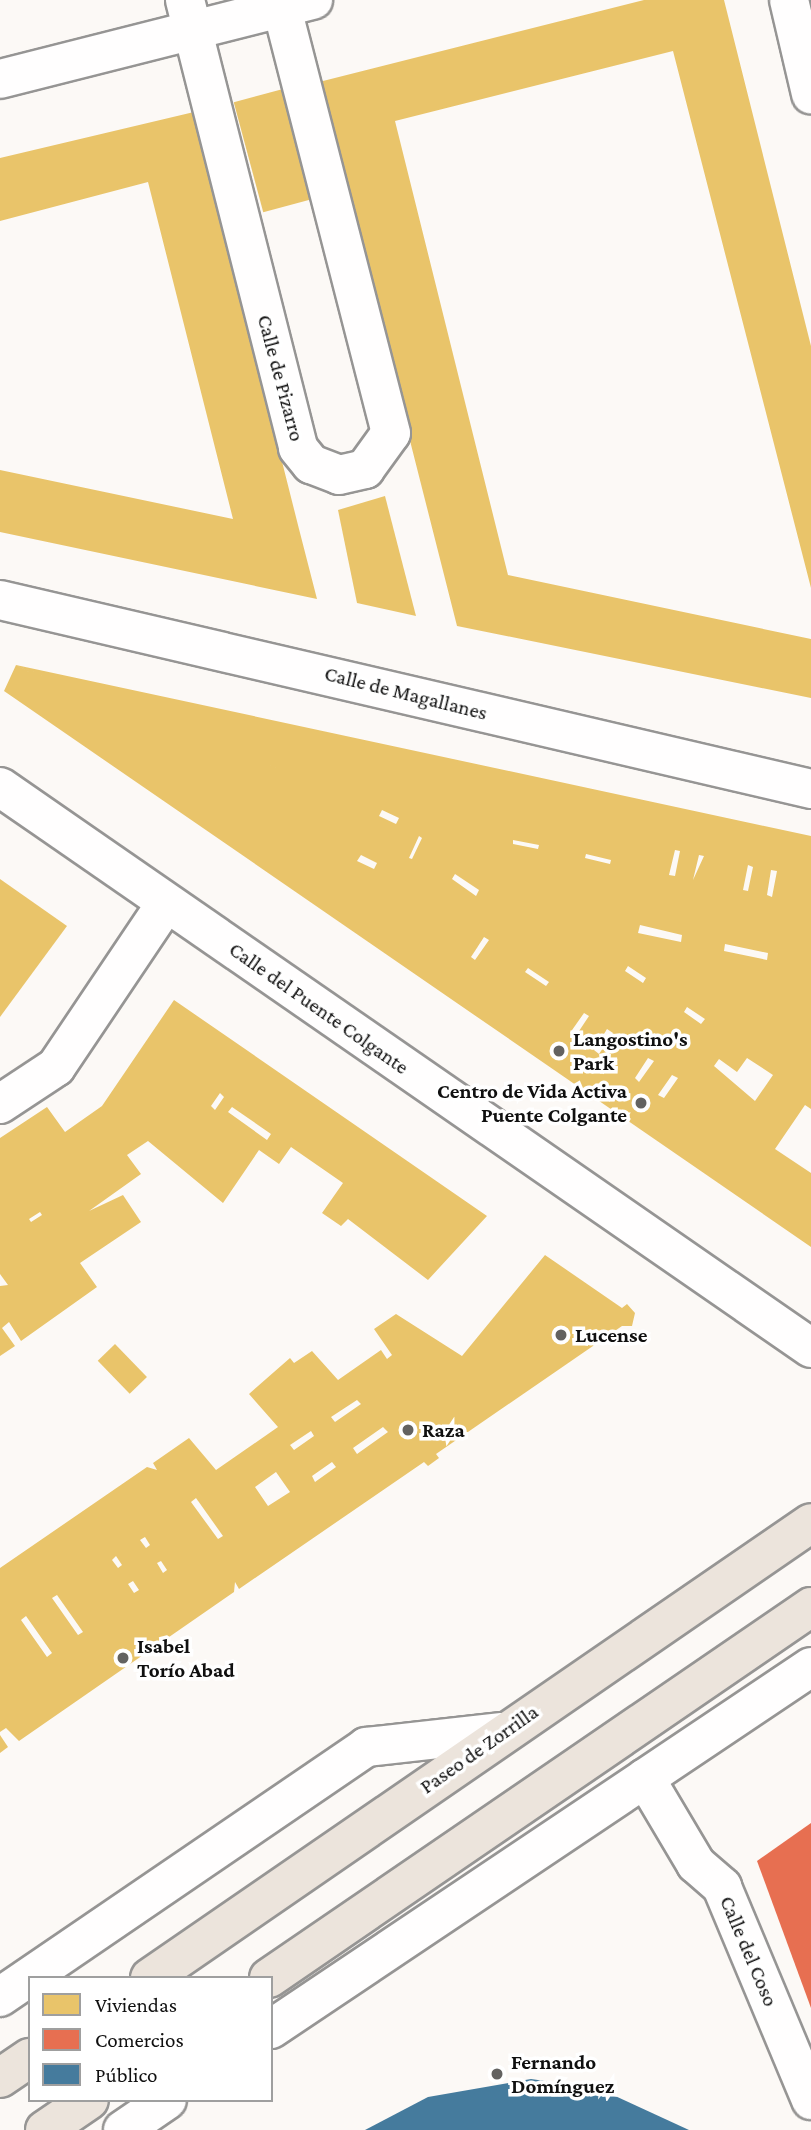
<!DOCTYPE html>
<meta charset="utf-8">
<style>
body{margin:0}
#map{position:relative;width:811px;height:2130px;overflow:hidden;background:#fcf9f6;font-family:"Crimson Pro",serif}
div>[style]{position:absolute}
[style*='--x']{left:calc(var(--x)*1px);top:calc(var(--y)*1px);width:calc(var(--w)*1px);rotate:calc(var(--a)*1deg)}
.homes>*{inset:0;background:#e9c46a;transform-origin:0 0}
.shops>*{inset:0;background:#e76f51}
.public>*{inset:0;background:#457b9d}
.roads{filter:drop-shadow(2px 0 #969594) drop-shadow(-2px 0 #969594) drop-shadow(0 2px #969594) drop-shadow(0 -2px #969594)}
.minor>*{height:38px;margin:-19px;padding:0 19px;transform-origin:19px;border-radius:19px;background:#fffefe}
.major>*{height:38px;margin:-19px;padding:0 19px;transform-origin:19px;border-radius:19px;background:#ece4dc}
.dots>*{width:19px;height:19px;translate:-50% -50%;box-sizing:border-box;border:4px solid #fff;border-radius:50%}
span{translate:-50% -50%;white-space:nowrap;text-align:center;line-height:1.15;-webkit-text-stroke:7px #fff;paint-order:stroke}
.street-label{font-size:21px;color:#101010}
.poi-label{font-size:21px;color:#101010;font-weight:700}
.left{translate:0 -50%;text-align:left}
.right{translate:-100% -50%;text-align:right}
.legend{position:absolute;left:28px;top:1976px;width:245px;height:126px;box-sizing:border-box;background:#fff;border:2px solid #9f9f9f;margin:0;padding:9px 12px;list-style:none;font-size:21px;color:#101010}
.legend li{display:flex;align-items:center;gap:14px;height:35px}
.legend b{width:35px;border:2px solid #9f9f9f}
</style>
<div id="map">
<div class="homes">
<i style="clip-path:polygon(644px 0,724px 0,811px 346px,811px 588px,673px 51px,395px 121px,508px 575px,811px 639px,811px 698px,457px 626px,319px 82px)"></i>
<i style="left:283px;top:89px;width:114px;height:51px;rotate:75deg"></i>
<i style="clip-path:polygon(194px 112px,299px 529px,317px 599px,0 532px,0 470px,233px 519px,148px 182px,0 221px,0 158px)"></i>
<i style="clip-path:polygon(385px 496px,416px 616px,357px 603px,338px 510px)"></i>
<i style="clip-path:polygon(evenodd,16px 665px,811px 836px,811px 1109px,805px 1105px,775px 1149px,811px 1173px,811px 1247px,4px 691px,16px 665px,382px 810px,399px 818px,396px 824px,379px 816px,382px 810px,16px 665px,419px 836px,422px 838px,412px 859px,409px 858px,419px 836px,16px 665px,513px 840px,539px 845px,538px 849px,513px 844px,513px 840px,16px 665px,675px 850px,680px 851px,675px 876px,669px 875px,675px 850px,16px 665px,586px 854px,611px 860px,610px 864px,585px 858px,586px 854px,16px 665px,361px 855px,377px 863px,374px 869px,357px 861px,361px 855px,16px 665px,699px 855px,704px 856px,693px 880px,699px 855px,16px 665px,748px 865px,753px 867px,748px 891px,743px 890px,748px 865px,16px 665px,771px 870px,777px 871px,772px 897px,767px 895px,771px 870px,16px 665px,455px 874px,479px 890px,476px 896px,452px 879px,455px 874px,16px 665px,640px 925px,682px 935px,681px 942px,638px 933px,640px 925px,16px 665px,484px 937px,489px 940px,475px 960px,471px 957px,484px 937px,16px 665px,725px 944px,768px 953px,767px 960px,724px 951px,725px 944px,16px 665px,628px 966px,646px 978px,643px 983px,625px 971px,628px 966px,16px 665px,528px 968px,549px 982px,546px 986px,525px 972px,528px 968px,16px 665px,687px 1007px,705px 1019px,701px 1024px,684px 1012px,687px 1007px,16px 665px,584px 1013px,589px 1016px,575px 1037px,570px 1033px,584px 1013px,16px 665px,607px 1029px,613px 1033px,599px 1054px,594px 1050px,607px 1029px,16px 665px,648px 1058px,654px 1061px,639px 1082px,635px 1078px,648px 1058px,16px 665px,747px 1058px,773px 1075px,755px 1101px,714px 1066px,719px 1059px,737px 1072px,747px 1058px,16px 665px,672px 1075px,678px 1078px,664px 1098px,658px 1095px,672px 1075px)"></i>
<i style="clip-path:polygon(0 879px,67px 926px,0 1017px)"></i>
<i style="clip-path:polygon(evenodd,174px 1000px,487px 1216px,428px 1280px,348px 1219px,341px 1226px,322px 1213px,343px 1183px,291px 1147px,279px 1164px,259px 1150px,223px 1203px,148px 1141px,127px 1155px,141px 1174px,89px 1211px,123px 1195px,141px 1222px,80px 1263px,97px 1287px,21px 1341px,9px 1322px,2px 1328px,15px 1346px,0 1356px,0 1286px,8px 1285px,0 1274px,0 1138px,47px 1107px,65px 1132px,102px 1106px,174px 1000px,220px 1093px,224px 1097px,215px 1110px,211px 1106px,220px 1093px,174px 1000px,232px 1107px,271px 1134px,267px 1140px,228px 1112px,232px 1107px,174px 1000px,40px 1212px,42px 1215px,31px 1222px,29px 1219px,40px 1212px)"></i>
<i style="clip-path:polygon(evenodd,545px 1255px,622px 1308px,627px 1304px,635px 1313px,632px 1326px,622px 1326px,436px 1454px,439px 1458px,428px 1466px,424px 1462px,239px 1589px,235px 1582px,234px 1592px,19px 1741px,6px 1728px,0 1732px,0 1568px,147px 1467px,157px 1470px,153px 1463px,189px 1438px,216px 1470px,278px 1427px,249px 1394px,290px 1358px,294px 1363px,312px 1351px,338px 1380px,381px 1350px,387px 1359px,392px 1355px,374px 1329px,396px 1314px,462px 1356px,545px 1255px,357px 1400px,361px 1404px,335px 1422px,331px 1417px,357px 1400px,545px 1255px,383px 1427px,388px 1432px,357px 1454px,353px 1448px,383px 1427px,545px 1255px,311px 1431px,314px 1436px,294px 1450px,290px 1445px,311px 1431px,545px 1255px,332px 1462px,336px 1467px,315px 1482px,312px 1476px,332px 1462px,545px 1255px,276px 1472px,290px 1492px,268px 1506px,255px 1487px,276px 1472px,545px 1255px,196px 1498px,223px 1536px,218px 1539px,191px 1502px,196px 1498px,545px 1255px,145px 1537px,150px 1545px,146px 1548px,140px 1540px,145px 1537px,545px 1255px,116px 1556px,122px 1565px,118px 1568px,112px 1560px,116px 1556px,545px 1255px,161px 1561px,167px 1570px,163px 1573px,157px 1563px,161px 1561px,545px 1255px,133px 1581px,139px 1590px,134px 1593px,128px 1584px,133px 1581px,545px 1255px,57px 1595px,83px 1632px,78px 1635px,52px 1598px,57px 1595px,545px 1255px,26px 1616px,52px 1653px,47px 1657px,21px 1620px,26px 1616px)"></i>
<i style="left:115px;top:1344px;width:46px;height:24px;rotate:46deg"></i>
<i style="clip-path:polygon(0 1735px,8px 1747px,0 1753px)"></i>
</div>
<div class="shops">
<i style="clip-path:polygon(811px 1823px,811px 2008px,757px 1861px)"></i>
</div>
<div class="public">
<i style="clip-path:polygon(531px 2079px,600px 2089px,689px 2130px,365px 2130px,428px 2097px)"></i>
</div>
<div class="roads">
<div class="minor">
<i style="--x:185;--y:0;--w:462;--a:75.8"></i>
<i style="--x:298;--y:448;--w:21;--a:51"></i>
<i style="--x:311;--y:464;--w:30;--a:21"></i>
<i style="--x:339;--y:475;--w:27;--a:-13"></i>
<i style="--x:365;--y:469;--w:44;--a:-54.2"></i>
<i style="--x:391;--y:433;--w:447;--a:-104.4"></i>
<i style="--x:789;--y:0;--w:97;--a:76.8"></i>
<i style="--x:0;--y:79;--w:323;--a:-14.2"></i>
<i style="--x:0;--y:600;--w:833;--a:13.12"></i>
<i style="--x:0;--y:787;--w:986;--a:34.67"></i>
<i style="--x:0;--y:1104;--w:67;--a:-33.5"></i>
<i style="--x:56;--y:1067;--w:197;--a:-56.1"></i>
<i style="--x:645;--y:1778;--w:100;--a:59.3"></i>
<i style="--x:696;--y:1864;--w:35;--a:41"></i>
<i style="--x:722;--y:1887;--w:231;--a:67.3"></i>
<i style="--x:0;--y:1997;--w:443;--a:-34.3"></i>
<i style="--x:366;--y:1747;--w:137;--a:-6.3"></i>
<i style="--x:271;--y:2029;--w:650;--a:-33.84"></i>
<i style="--x:123;--y:2130;--w:53;--a:-34.3"></i>
</div>
<div class="major">
<i style="--x:150;--y:1978;--w:802;--a:-34.54"></i>
<i style="--x:269;--y:1978;--w:657;--a:-34.39"></i>
<i style="--x:0;--y:2078;--w:36;--a:-34"></i>
<i style="--x:45;--y:2130;--w:53;--a:-34.3"></i>
</div>
</div>
<div class="dots">
<i style="left:559px;top:1051px;background:#636260"></i>
<i style="left:641px;top:1103px;background:#636260"></i>
<i style="left:561px;top:1335px;background:#636260"></i>
<i style="left:408px;top:1430px;background:#636260"></i>
<i style="left:123px;top:1658px;background:#636260"></i>
<i style="left:497px;top:2074px;background:#636260"></i>
</div>
<div class="street-label">
<span style="left:281px;top:378px;rotate:75deg">Calle de Pizarro</span>
<span style="left:406px;top:693px;rotate:14deg">Calle de Magallanes</span>
<span style="left:319px;top:1008px;rotate:35deg">Calle del Puente Colgante</span>
<span style="left:479px;top:1749px;rotate:-35deg">Paseo de Zorrilla</span>
<span style="left:749px;top:1951px;rotate:67deg">Calle del Coso</span>
</div>
<div class="poi-label">
<span class="left" style="left:573px;top:1051px">Langostino's<br>Park</span>
<span class="right" style="left:627px;top:1103px">Centro de Vida Activa<br>Puente Colgante</span>
<span class="left" style="left:575px;top:1335px">Lucense</span>
<span class="left" style="left:422px;top:1430px">Raza</span>
<span class="left" style="left:137px;top:1658px">Isabel<br>Torío Abad</span>
<span class="left" style="left:511px;top:2074px">Fernando<br>Domínguez</span>
</div>
<ul class="legend">
<li><b style="height:19px;background:#e9c46a"></b>Viviendas</li>
<li><b style="height:19px;background:#e76f51"></b>Comercios</li>
<li><b style="height:19px;background:#457b9d"></b>Público</li>
</ul>
</div>
